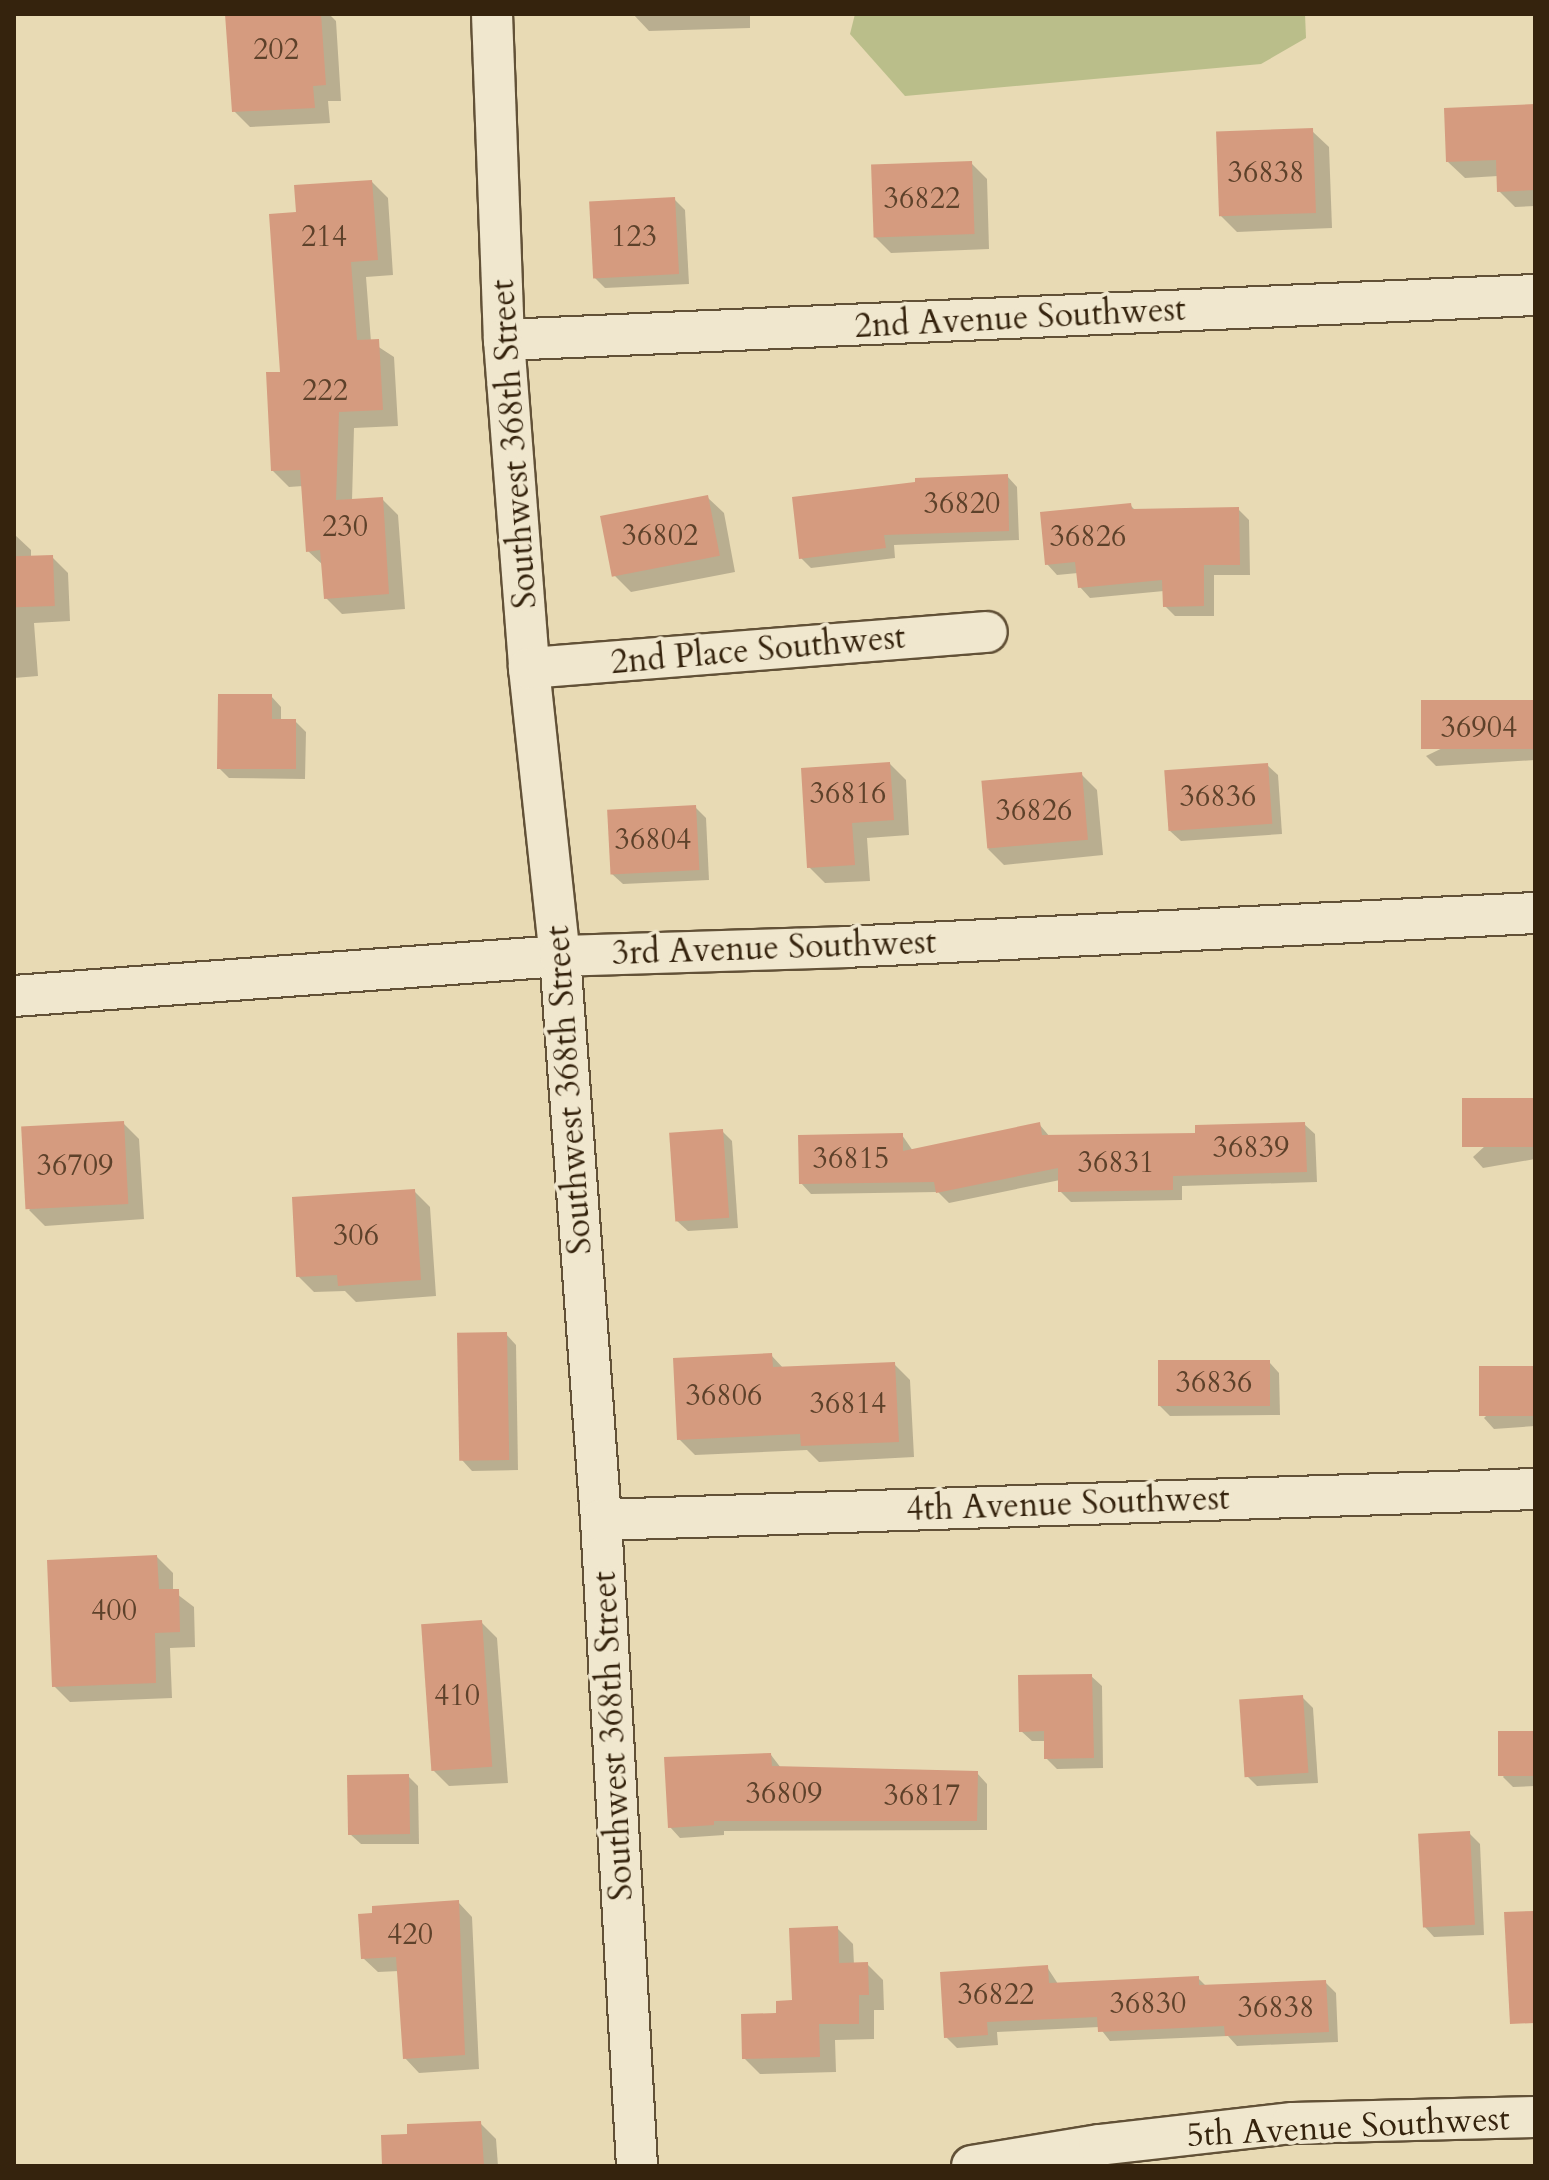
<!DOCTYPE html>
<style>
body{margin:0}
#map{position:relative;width:1549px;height:2180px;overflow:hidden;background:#e8dab4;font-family:Cardo,serif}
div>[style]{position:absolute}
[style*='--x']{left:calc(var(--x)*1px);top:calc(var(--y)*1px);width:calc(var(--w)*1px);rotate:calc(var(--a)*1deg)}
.green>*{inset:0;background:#babe8a}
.shadow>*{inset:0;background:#0003}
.building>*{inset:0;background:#d59b7f;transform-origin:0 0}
.roads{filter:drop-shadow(2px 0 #625137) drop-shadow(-2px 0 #625137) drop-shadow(0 2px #625137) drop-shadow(0 -2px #625137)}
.street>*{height:40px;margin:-20px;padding:0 20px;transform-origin:20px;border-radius:20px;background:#f0e7ce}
span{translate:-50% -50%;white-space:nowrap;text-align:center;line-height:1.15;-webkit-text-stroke:8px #f0e7ce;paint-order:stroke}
.number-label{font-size:30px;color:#5d412a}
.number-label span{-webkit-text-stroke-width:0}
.street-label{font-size:34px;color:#35230d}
.frame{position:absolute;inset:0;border:16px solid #35230d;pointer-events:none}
</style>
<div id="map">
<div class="green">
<i style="clip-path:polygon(855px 14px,1305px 14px,1306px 38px,1261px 64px,905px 96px,850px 34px)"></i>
</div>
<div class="shadow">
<i style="clip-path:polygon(227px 14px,329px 14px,336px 21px,341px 101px,328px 101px,330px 123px,250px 127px,234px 111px)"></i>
<i style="clip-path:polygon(750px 14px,750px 28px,649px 31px,633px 14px)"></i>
<i style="clip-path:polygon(1535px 106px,1535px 206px,1515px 207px,1499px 191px,1498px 176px,1465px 178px,1448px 162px)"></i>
<i style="clip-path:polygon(1312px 131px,1329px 147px,1332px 228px,1237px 232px,1221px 216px)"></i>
<i style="clip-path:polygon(971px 163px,987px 179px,989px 249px,891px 253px,875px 237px)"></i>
<i style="clip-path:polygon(372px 182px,388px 198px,393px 275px,366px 277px,371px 342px,394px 357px,398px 426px,354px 428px,352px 501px,382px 499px,398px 515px,405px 609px,342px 614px,326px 598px,324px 566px,308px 551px,303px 486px,289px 487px,273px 471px,298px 214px)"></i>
<i style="clip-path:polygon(674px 199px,685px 210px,689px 284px,605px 288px,594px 277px)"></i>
<i style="clip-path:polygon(1007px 476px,1017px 487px,1019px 540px,894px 545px,895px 558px,811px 568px,801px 558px)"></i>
<i style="clip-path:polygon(707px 497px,724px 513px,735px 572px,631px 592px,615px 576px)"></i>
<i style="clip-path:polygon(1131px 506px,1136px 511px,1238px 509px,1249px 520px,1250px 575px,1214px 575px,1214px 616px,1175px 616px,1165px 606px,1164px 591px,1090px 598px,1080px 587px,1078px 573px,1057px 575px,1047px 564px)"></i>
<i style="clip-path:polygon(14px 534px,31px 550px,31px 558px,52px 557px,68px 573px,70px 621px,34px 623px,38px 676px,14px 678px)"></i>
<i style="clip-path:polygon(271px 696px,281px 707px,281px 721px,295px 721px,306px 732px,305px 779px,229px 778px,219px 768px)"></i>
<i style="clip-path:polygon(1535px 703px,1535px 760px,1436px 766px,1426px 756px)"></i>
<i style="clip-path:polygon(890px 764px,906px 780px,909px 835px,867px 838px,870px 881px,825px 883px,809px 867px)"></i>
<i style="clip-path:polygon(1267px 765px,1278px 775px,1282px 834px,1181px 841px,1170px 831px)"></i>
<i style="clip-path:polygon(1081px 774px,1097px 790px,1103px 855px,1004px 865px,988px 849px)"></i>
<i style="clip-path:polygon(695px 807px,706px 818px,709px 880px,623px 884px,612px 874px)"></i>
<i style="clip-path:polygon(1535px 1100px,1535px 1159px,1483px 1168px,1473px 1157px)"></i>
<i style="clip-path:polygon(123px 1123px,139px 1139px,144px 1219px,45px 1226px,29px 1210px)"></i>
<i style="clip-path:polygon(1039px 1124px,1050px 1137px,1197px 1134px,1304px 1124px,1315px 1134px,1317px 1182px,1182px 1186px,1182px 1200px,1071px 1202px,1060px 1191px,1060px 1180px,949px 1203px,938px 1192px,811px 1194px,801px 1183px,902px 1135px,913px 1151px)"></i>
<i style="clip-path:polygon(722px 1131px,732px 1141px,738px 1228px,688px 1231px,677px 1221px)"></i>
<i style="clip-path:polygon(414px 1191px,430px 1207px,436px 1296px,356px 1302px,345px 1291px,314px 1292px,298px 1276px)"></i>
<i style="clip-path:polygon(506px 1334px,516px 1345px,518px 1470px,472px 1471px,462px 1460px)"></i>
<i style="clip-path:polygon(771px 1355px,784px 1369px,894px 1364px,910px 1380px,914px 1457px,819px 1462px,807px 1450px,695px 1455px,679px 1439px)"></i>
<i style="clip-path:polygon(1269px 1362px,1279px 1373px,1280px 1415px,1170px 1416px,1159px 1405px)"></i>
<i style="clip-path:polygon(1535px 1368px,1535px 1426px,1494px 1429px,1484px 1418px)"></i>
<i style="clip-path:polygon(157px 1557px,173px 1573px,173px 1591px,194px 1607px,195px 1647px,170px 1648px,172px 1698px,70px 1702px,54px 1686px)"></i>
<i style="clip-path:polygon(481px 1622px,497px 1638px,508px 1783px,449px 1786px,433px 1770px)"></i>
<i style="clip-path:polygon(1091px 1676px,1102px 1686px,1103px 1768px,1057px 1769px,1046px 1758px,1046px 1741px,1032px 1741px,1021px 1731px)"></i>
<i style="clip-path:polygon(1302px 1697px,1313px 1708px,1318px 1783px,1257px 1786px,1247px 1776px)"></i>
<i style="clip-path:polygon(1535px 1733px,1535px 1786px,1513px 1787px,1503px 1777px)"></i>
<i style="clip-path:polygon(771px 1755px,781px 1768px,977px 1773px,987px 1784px,987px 1830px,724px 1831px,724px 1835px,680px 1838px,670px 1827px)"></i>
<i style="clip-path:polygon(408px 1776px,418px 1786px,419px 1844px,361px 1844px,350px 1834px)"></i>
<i style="clip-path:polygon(1470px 1834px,1480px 1844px,1484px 1935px,1434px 1937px,1424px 1926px)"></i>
<i style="clip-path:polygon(458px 1902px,472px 1917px,479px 2069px,419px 2073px,405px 2058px,399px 1971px,378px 1972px,363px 1958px)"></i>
<i style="clip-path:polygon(837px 1928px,853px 1944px,854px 1965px,867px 1964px,883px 1980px,884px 2010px,874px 2010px,874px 2039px,835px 2040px,836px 2072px,760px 2074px,744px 2058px,794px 2002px)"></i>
<i style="clip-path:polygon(1047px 1967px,1058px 1984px,1198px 1978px,1207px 1987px,1325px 1982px,1336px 1993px,1338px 2042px,1237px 2046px,1228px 2036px,1110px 2041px,1099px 2027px,997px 2032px,998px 2045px,957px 2048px,946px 2037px)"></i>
<i style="clip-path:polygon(480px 2123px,496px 2139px,498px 2166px,384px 2166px,409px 2136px)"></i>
</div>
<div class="building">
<i style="clip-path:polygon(225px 14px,321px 14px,326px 85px,313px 86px,315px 108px,232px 112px)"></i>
<i style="clip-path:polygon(1535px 104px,1535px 190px,1497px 192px,1496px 160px,1446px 162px,1444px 108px)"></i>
<i style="left:1313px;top:128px;width:85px;height:97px;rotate:88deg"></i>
<i style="left:972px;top:161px;width:73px;height:101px;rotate:88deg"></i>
<i style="clip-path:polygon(372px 180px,378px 260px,351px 262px,357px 340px,379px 339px,383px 410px,339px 412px,336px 500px,383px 497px,389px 594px,324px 599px,320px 550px,306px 552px,300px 470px,271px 471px,266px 372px,280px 372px,269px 214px,296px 212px,294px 185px)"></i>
<i style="left:675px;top:197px;width:77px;height:86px;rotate:87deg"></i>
<i style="clip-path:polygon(1008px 474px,1009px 531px,884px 535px,886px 548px,799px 559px,792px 497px,915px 482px,915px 478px)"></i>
<i style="left:708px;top:495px;width:62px;height:110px;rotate:79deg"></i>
<i style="clip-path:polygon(1131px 503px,1132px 509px,1239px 507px,1240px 565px,1204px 565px,1204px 606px,1163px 607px,1162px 580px,1078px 588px,1075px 562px,1045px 565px,1040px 512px)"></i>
<i style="left:53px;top:555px;width:51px;height:39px;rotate:88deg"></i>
<i style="clip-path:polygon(218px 694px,272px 694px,272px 719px,296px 719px,296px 769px,217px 769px)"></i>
<i style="left:1535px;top:700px;width:49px;height:114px;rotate:90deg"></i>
<i style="clip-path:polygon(890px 762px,894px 820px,852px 823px,855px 865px,807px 868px,801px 768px)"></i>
<i style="left:1268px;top:763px;width:61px;height:104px;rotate:86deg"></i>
<i style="left:1082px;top:772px;width:68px;height:101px;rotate:85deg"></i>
<i style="left:696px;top:805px;width:65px;height:89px;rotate:87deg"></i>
<i style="left:1535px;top:1098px;width:49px;height:73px;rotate:90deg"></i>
<i style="left:124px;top:1121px;width:83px;height:103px;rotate:87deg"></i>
<i style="clip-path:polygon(1040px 1122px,1042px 1135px,1195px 1133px,1195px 1125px,1305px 1122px,1307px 1172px,1173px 1176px,1173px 1190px,1058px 1192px,1058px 1168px,936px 1193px,934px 1182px,799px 1184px,798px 1135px,903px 1133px,903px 1151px)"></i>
<i style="left:723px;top:1129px;width:89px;height:54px;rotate:86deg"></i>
<i style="clip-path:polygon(415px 1189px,421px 1280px,338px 1286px,337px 1275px,296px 1277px,292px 1197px)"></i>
<i style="left:507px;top:1332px;width:128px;height:50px;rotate:89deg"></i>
<i style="clip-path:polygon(772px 1353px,773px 1367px,895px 1362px,899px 1442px,801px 1446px,800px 1434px,677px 1440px,673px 1358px)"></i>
<i style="left:1270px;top:1360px;width:46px;height:112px;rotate:90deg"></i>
<i style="left:1535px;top:1366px;width:50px;height:56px;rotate:90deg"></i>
<i style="clip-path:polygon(157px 1555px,159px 1589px,179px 1589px,180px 1632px,155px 1633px,156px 1683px,52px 1687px,47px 1560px)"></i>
<i style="left:482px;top:1620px;width:147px;height:61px;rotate:86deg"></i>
<i style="clip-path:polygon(1092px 1674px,1094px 1758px,1044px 1759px,1044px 1731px,1019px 1732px,1018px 1675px)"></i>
<i style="left:1303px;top:1695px;width:78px;height:64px;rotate:86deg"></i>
<i style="left:1535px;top:1731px;width:45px;height:37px;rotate:90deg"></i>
<i style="clip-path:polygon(771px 1753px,772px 1766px,978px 1771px,977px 1821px,714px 1821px,714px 1825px,668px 1828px,664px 1757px)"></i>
<i style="left:409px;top:1774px;width:60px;height:62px;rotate:89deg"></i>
<i style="left:1470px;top:1831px;width:94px;height:52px;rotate:87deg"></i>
<i style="clip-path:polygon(459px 1900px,465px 2055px,403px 2059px,396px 1957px,361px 1959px,358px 1914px,372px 1913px,372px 1906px)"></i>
<i style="clip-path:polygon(1535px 1911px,1535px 2023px,1510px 2024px,1504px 1912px)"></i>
<i style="clip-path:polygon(838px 1926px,839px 1963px,868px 1962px,869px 1995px,859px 1995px,859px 2024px,819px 2024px,820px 2057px,742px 2059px,741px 2014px,776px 2013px,776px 2001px,792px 2000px,789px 1928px)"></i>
<i style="clip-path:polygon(1048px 1965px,1049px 1983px,1199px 1976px,1199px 1985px,1326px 1980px,1329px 2032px,1225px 2036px,1224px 2026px,1098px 2032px,1097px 2017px,987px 2022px,988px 2035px,944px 2038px,940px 1972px)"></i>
<i style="clip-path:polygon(481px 2121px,484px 2166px,382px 2166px,381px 2135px,407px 2134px,407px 2124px)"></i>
</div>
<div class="roads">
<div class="street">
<i style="--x:492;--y:14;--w:326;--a:87.9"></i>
<i style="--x:504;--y:340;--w:329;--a:85.6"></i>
<i style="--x:529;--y:668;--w:290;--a:83.9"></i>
<i style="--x:560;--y:956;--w:565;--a:85.84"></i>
<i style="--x:601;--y:1520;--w:647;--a:86.81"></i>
<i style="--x:504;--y:340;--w:1032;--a:-2.5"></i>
<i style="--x:529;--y:668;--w:459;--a:-4.5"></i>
<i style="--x:14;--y:996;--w:547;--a:-4.19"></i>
<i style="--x:560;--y:956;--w:285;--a:-1.8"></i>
<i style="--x:845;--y:947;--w:691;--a:-2.82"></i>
<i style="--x:601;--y:1520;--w:935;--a:-1.9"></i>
<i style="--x:972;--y:2166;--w:129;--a:-9.4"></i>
<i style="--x:1099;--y:2145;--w:195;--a:-6.5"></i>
<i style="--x:1293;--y:2123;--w:242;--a:-1.4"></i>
</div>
</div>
<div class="number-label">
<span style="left:276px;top:50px">202</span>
<span style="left:1266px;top:173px">36838</span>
<span style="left:922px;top:199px">36822</span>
<span style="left:324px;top:237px">214</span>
<span style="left:634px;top:237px">123</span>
<span style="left:325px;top:391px">222</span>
<span style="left:962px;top:504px">36820</span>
<span style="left:345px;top:527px">230</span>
<span style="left:660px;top:536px">36802</span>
<span style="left:1088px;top:537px">36826</span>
<span style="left:1479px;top:728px">36904</span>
<span style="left:848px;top:794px">36816</span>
<span style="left:1218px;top:797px">36836</span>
<span style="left:1034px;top:811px">36826</span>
<span style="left:653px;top:840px">36804</span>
<span style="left:1251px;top:1148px">36839</span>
<span style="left:851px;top:1159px">36815</span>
<span style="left:1116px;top:1163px">36831</span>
<span style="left:75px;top:1166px">36709</span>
<span style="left:356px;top:1236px">306</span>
<span style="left:1214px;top:1383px">36836</span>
<span style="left:724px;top:1396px">36806</span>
<span style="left:848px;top:1404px">36814</span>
<span style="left:114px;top:1611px">400</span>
<span style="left:457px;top:1696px">410</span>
<span style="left:784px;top:1794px">36809</span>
<span style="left:922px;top:1796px">36817</span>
<span style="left:410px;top:1935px">420</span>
<span style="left:996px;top:1995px">36822</span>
<span style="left:1148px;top:2004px">36830</span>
<span style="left:1276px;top:2008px">36838</span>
</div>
<div class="street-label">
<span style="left:1020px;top:318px;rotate:-3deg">2nd Avenue Southwest</span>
<span style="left:514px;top:444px;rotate:-94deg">Southwest 368th Street</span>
<span style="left:758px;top:650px;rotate:-5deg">2nd Place Southwest</span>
<span style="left:774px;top:948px;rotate:-2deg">3rd Avenue Southwest</span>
<span style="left:569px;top:1090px;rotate:-94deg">Southwest 368th Street</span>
<span style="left:1068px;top:1504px;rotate:-2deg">4th Avenue Southwest</span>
<span style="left:613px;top:1736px;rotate:-93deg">Southwest 368th Street</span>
<span style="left:1348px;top:2127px;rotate:-3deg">5th Avenue Southwest</span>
</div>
<div class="frame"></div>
</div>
